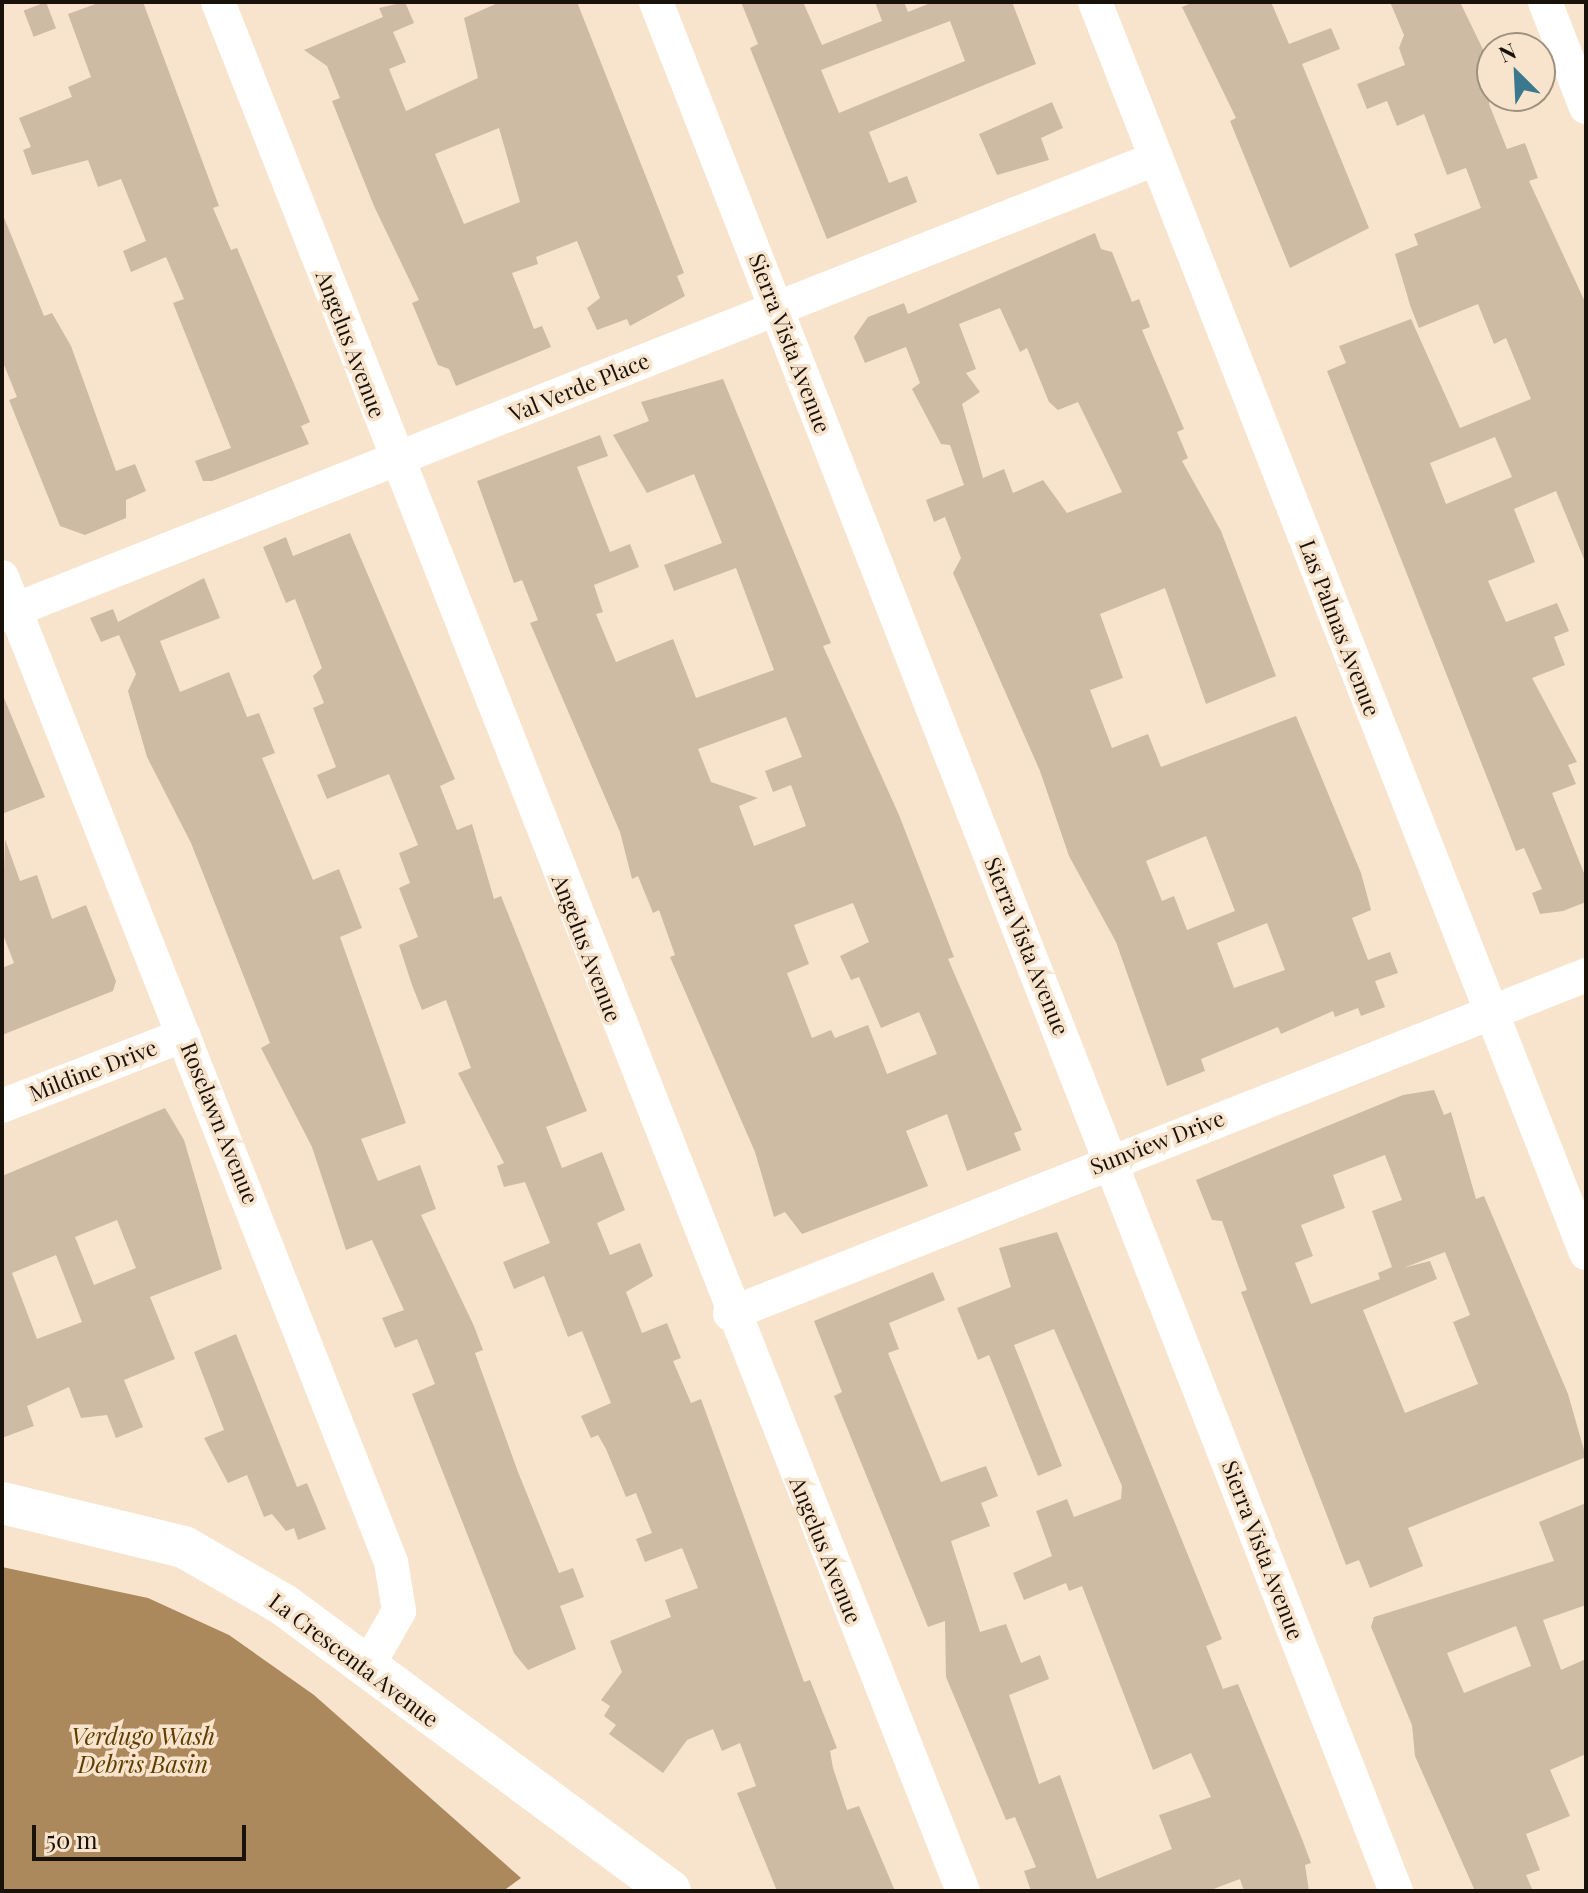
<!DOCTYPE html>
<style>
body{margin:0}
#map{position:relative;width:1588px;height:1893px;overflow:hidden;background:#f8e4cc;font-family:"Playfair Display",serif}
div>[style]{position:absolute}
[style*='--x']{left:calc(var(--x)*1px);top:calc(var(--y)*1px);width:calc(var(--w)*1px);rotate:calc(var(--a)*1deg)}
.water>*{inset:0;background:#ac895c}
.building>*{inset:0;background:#cebba3;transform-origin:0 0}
.minor>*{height:34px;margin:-17px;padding:0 17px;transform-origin:17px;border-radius:17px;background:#fff}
.major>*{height:42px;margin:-21px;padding:0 21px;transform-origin:21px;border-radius:21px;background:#fff}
span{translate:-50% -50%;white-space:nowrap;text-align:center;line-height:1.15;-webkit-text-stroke:7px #f8e4cc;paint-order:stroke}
.street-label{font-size:22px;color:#19120a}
.water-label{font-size:24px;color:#5f3d00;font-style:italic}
.frame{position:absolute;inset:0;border:4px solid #19120a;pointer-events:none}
.north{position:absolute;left:1476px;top:32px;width:80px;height:80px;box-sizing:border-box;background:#f8e4cc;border:2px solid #9f907e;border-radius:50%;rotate:336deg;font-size:22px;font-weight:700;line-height:32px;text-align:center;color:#19120a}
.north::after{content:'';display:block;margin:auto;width:28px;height:36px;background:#3a788d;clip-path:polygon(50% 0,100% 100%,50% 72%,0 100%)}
.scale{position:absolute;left:32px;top:1825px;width:214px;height:36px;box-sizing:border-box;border:4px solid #19120a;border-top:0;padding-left:10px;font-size:24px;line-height:28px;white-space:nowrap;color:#19120a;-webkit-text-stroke:6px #f8e4cc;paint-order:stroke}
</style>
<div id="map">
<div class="water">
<i style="clip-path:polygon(2px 1567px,148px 1598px,229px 1635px,314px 1695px,521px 1878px,503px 1891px,2px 1891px)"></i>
</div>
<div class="building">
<i style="left:46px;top:2px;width:28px;height:24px;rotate:69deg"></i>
<i style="clip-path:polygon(101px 2px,143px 2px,219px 206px,213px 208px,231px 250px,237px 248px,310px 422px,301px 426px,309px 444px,212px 481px,203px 481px,195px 461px,231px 448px,173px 303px,184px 299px,166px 257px,131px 272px,123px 251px,146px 241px,121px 179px,98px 187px,88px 160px,32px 175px,23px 150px,31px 147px,19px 118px,72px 97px,68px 87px,91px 77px,68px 14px)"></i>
<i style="clip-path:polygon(evenodd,405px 2px,414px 23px,393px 32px,406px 62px,389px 69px,406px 111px,478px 78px,464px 18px,500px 2px,577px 2px,684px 273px,677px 276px,685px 296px,630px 326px,627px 319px,597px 330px,587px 308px,600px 298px,577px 241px,536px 257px,538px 264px,512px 273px,534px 329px,542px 326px,551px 347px,456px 386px,449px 369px,438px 365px,412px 303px,419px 300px,374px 206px,332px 101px,340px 98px,327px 66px,304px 50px,383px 17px,379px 8px,405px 2px,499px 128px,520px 202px,464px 224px,435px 154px,499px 128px)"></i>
<i style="clip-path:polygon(evenodd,741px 2px,803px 2px,822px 45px,882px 21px,875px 2px,904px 2px,908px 12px,933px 2px,1012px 2px,1036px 64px,869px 132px,889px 183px,907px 176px,917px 202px,827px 239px,750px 48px,758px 44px,741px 2px,950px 21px,965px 61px,839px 113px,821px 70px,950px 21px)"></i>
<i style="clip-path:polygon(1194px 2px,1271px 2px,1289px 44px,1331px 28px,1340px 49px,1302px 64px,1369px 228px,1290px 268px,1230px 121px,1236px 118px,1182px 7px)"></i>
<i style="clip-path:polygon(evenodd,1390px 2px,1460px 2px,1492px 68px,1489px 104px,1507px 149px,1525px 143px,1538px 178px,1529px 181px,1586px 304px,1586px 564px,1556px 491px,1514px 509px,1535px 562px,1488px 581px,1506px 622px,1557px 603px,1569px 631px,1554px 637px,1565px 665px,1532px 678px,1577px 762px,1568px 765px,1576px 784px,1552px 793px,1586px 878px,1586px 902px,1563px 911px,1540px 914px,1532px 893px,1542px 889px,1524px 848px,1516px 851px,1327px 371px,1346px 363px,1339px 346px,1411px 319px,1460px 428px,1531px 399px,1506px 338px,1494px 344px,1478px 304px,1419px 328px,1410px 305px,1395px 254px,1418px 245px,1414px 234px,1481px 208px,1466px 168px,1447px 175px,1424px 114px,1397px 126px,1387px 101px,1367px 109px,1357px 84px,1405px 65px,1399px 48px,1404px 35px,1390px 2px,1495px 437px,1512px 477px,1446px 504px,1430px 463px,1495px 437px)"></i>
<i style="clip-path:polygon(1052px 102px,1063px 128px,1041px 138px,1049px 160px,997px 175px,979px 134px)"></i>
<i style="clip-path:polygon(3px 215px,44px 316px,52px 313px,71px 346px,116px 471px,135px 464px,146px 491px,126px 500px,126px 518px,85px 535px,60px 526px,9px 400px,17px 397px,2px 360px)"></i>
<i style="clip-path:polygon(evenodd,1095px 233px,1101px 249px,1112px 252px,1132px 302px,1139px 299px,1150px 327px,1142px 330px,1184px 429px,1177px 432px,1188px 458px,1182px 461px,1221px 531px,1276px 676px,1206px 704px,1165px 588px,1100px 614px,1123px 678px,1090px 690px,1112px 748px,1148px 734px,1161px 767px,1296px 716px,1361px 873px,1371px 910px,1352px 918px,1368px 960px,1390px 952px,1398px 973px,1375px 981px,1385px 1007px,1361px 1016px,1358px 1008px,1335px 1017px,1333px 1011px,1281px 1034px,1278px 1027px,1201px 1059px,1205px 1071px,1167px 1086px,1116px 942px,1069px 856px,1040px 771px,953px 573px,961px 558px,945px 517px,934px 522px,926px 500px,964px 485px,950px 445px,941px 444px,912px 389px,920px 383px,906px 347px,865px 363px,854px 337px,868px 317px,904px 303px,908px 314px,1095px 233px,1000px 308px,1020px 352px,1027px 348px,1049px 402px,1058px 410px,1078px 402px,1122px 492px,1067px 513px,1043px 480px,1013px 493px,1004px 469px,983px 478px,962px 404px,980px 392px,966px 373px,976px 369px,959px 324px,1000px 308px,1095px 233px,1206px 836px,1235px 911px,1187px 930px,1174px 896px,1162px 901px,1146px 861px,1206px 836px,1095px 233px,1267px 923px,1285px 970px,1234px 988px,1217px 943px,1267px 923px)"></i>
<i style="clip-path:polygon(evenodd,723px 379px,831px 643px,823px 646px,899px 815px,954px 957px,948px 959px,1022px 1130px,1014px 1133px,1021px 1150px,967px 1171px,947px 1114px,906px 1131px,928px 1186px,802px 1234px,785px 1212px,774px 1217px,755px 1152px,670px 957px,675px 955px,659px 910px,653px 913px,638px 876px,632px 879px,620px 832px,530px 623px,538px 620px,522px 580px,514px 583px,477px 481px,600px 435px,608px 456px,577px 467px,610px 552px,630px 544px,639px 567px,594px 585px,603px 612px,596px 614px,616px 662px,673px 639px,696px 698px,774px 670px,736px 568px,674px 591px,664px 565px,722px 543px,694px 474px,647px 493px,613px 435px,649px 421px,641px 402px,723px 379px,786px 717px,802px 757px,765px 771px,773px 792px,791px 785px,806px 826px,754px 846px,739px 806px,758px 798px,711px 782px,698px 749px,786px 717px,723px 379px,853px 903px,869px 942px,840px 956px,851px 980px,859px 977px,881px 1028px,919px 1012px,937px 1054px,887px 1074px,868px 1025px,835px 1038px,831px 1030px,812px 1038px,787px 973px,809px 964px,794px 925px,853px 903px)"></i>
<i style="clip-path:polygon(350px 533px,455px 779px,440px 786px,457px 830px,472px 824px,494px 899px,501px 896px,587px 1111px,546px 1127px,562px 1168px,602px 1152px,625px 1210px,597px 1223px,610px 1255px,640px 1243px,653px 1276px,626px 1292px,642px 1333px,667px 1323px,681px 1358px,673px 1361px,691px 1403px,701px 1399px,804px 1682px,810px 1680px,837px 1748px,830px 1751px,833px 1768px,847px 1810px,859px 1806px,895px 1891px,777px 1891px,737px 1793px,756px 1786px,740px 1743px,722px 1751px,713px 1729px,687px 1740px,663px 1773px,609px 1734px,616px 1725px,604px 1716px,610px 1706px,601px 1700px,622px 1672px,610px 1641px,671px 1617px,665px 1600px,698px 1588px,682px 1548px,645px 1562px,636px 1539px,652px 1533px,636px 1493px,626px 1497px,606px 1449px,598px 1435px,591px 1438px,581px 1416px,611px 1403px,582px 1331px,568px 1337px,544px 1276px,514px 1289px,503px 1262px,550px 1243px,525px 1182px,504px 1187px,497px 1166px,504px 1163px,458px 1073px,471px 1068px,446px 1000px,422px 1010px,412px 985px,399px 945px,418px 937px,399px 888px,410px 883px,399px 853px,418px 845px,389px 774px,327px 799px,317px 775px,336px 767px,313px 708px,324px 703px,313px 676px,322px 668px,295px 599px,286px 603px,263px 547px,286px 537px,293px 556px)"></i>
<i style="clip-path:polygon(204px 578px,220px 618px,160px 641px,180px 692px,229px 672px,247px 717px,259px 713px,275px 753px,262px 758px,313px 880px,339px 869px,362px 928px,340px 937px,406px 1123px,361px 1139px,378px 1181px,420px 1165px,436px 1209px,421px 1215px,474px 1326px,483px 1350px,475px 1353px,518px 1472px,559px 1573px,573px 1568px,584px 1597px,560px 1606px,576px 1649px,528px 1670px,514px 1653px,412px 1394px,435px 1384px,417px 1339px,395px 1348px,382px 1318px,404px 1310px,372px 1240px,346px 1250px,312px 1147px,261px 1048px,270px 1043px,191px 843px,147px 757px,128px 691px,136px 674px,119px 635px,101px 642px,90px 618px,113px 609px,118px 622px)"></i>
<i style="clip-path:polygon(2px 693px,45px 797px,2px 814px)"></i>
<i style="clip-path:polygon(5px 839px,20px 881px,37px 875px,52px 919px,86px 905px,116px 981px,113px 991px,2px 1035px,2px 968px,14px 963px,2px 932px)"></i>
<i style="clip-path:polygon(evenodd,1434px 1090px,1444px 1115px,1451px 1112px,1476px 1199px,1484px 1196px,1568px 1394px,1586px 1457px,1408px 1528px,1423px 1566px,1370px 1588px,1359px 1560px,1346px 1565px,1241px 1292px,1247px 1290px,1222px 1221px,1212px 1220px,1196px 1180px,1403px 1095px,1434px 1090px,1385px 1155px,1402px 1200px,1372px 1211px,1392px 1267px,1378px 1273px,1380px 1279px,1311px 1304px,1295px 1263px,1313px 1256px,1301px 1225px,1345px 1208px,1333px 1175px,1385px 1155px,1434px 1090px,1445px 1252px,1470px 1315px,1453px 1322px,1478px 1384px,1405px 1413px,1363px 1310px,1437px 1279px,1430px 1261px,1403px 1268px,1445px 1252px)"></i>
<i style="clip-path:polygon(evenodd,165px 1108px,184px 1140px,222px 1269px,150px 1297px,175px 1359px,124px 1380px,143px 1427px,116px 1438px,107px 1415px,81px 1418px,69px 1387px,27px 1406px,34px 1426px,2px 1438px,2px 1176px,165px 1108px,117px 1220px,136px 1268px,94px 1285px,75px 1237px,117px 1220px,165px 1108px,56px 1255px,82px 1322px,37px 1339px,12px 1273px,56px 1255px)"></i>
<i style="clip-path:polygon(1057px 1232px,1222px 1639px,1206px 1646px,1223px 1689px,1238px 1684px,1302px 1839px,1311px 1863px,1305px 1865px,1309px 1891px,1244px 1891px,1240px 1879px,1208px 1891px,1031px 1891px,1024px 1871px,1036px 1867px,1015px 1817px,1006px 1820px,946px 1677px,945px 1621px,928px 1627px,834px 1396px,842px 1392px,814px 1321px,933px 1272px,945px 1300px,889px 1323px,899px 1349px,888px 1353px,941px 1482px,986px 1466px,998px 1496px,981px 1503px,990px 1526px,951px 1541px,980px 1632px,1006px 1624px,1021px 1663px,1040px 1655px,1049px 1679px,1009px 1695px,1039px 1784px,1060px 1775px,1097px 1879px,1172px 1849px,1159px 1815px,1211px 1797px,1191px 1753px,1153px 1770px,1082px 1586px,1069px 1591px,1066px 1583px,1024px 1600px,1013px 1573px,1052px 1556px,1036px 1511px,1067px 1499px,1074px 1517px,1121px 1499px,1122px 1486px,1054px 1329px,1014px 1345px,1062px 1466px,1038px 1476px,989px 1355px,978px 1360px,957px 1308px,1011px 1287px,999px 1248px)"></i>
<i style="clip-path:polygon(236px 1334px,297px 1487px,307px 1483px,326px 1529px,298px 1540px,294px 1528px,286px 1531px,272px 1514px,264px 1517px,247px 1475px,228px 1483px,204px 1438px,224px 1430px,194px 1352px)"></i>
<i style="clip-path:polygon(evenodd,1586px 1503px,1586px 1605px,1543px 1620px,1561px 1670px,1586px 1659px,1586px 1754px,1550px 1770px,1570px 1816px,1526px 1834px,1540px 1870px,1526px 1875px,1533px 1891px,1475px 1891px,1415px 1756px,1412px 1725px,1371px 1627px,1374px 1617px,1554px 1561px,1539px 1522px,1586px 1503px,1516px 1626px,1531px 1666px,1464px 1693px,1447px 1653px,1516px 1626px)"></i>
</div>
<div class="minor">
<i style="--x:218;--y:2;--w:2031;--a:68.48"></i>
<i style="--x:656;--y:2;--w:2029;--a:68.61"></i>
<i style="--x:1095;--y:2;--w:1344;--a:68.57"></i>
<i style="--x:1545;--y:2;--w:113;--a:68.7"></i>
<i style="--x:2;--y:577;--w:1059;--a:68.45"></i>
<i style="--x:391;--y:1562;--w:50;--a:80.7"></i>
<i style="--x:399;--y:1611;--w:67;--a:119.6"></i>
<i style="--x:2;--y:615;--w:1240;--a:-21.58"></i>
<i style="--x:2;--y:1106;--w:195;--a:-21.3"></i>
<i style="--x:730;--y:1314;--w:921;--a:-21.6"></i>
</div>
<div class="major">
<i style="--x:2;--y:1503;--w:187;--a:13.6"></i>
<i style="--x:184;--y:1547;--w:116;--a:30.1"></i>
<i style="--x:284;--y:1605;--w:480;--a:36.5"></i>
</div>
<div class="street-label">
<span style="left:790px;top:343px;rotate:69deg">Sierra Vista Avenue</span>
<span style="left:351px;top:344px;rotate:69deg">Angelus Avenue</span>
<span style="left:579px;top:387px;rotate:-22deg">Val Verde Place</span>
<span style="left:1340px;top:628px;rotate:69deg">Las Palmas Avenue</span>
<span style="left:1027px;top:946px;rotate:68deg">Sierra Vista Avenue</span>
<span style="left:587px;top:948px;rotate:69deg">Angelus Avenue</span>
<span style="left:93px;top:1070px;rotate:-21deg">Mildine Drive</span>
<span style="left:220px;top:1123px;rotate:68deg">Roselawn Avenue</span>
<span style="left:1157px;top:1142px;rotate:-21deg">Sunview Drive</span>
<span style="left:826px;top:1550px;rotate:68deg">Angelus Avenue</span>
<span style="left:1263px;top:1550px;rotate:69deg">Sierra Vista Avenue</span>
<span style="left:354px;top:1660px;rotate:37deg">La Crescenta Avenue</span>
</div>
<div class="water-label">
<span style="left:143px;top:1750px">Verdugo Wash<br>Debris Basin</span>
</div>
<div class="frame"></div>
<div class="north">N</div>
<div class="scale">50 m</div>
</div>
